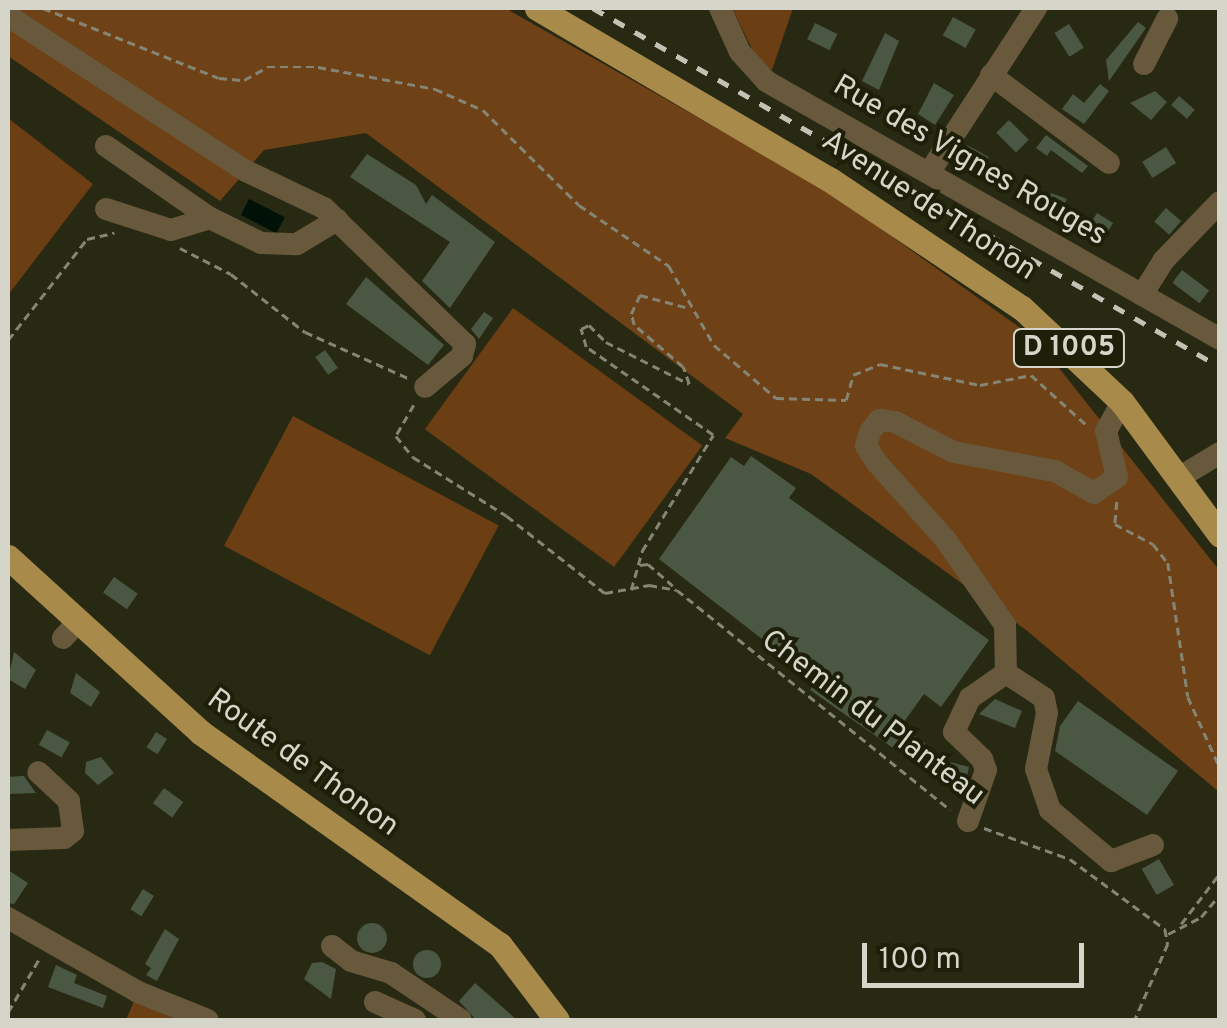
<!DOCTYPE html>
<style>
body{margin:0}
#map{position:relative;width:1227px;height:1028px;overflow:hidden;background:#282913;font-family:Overpass,sans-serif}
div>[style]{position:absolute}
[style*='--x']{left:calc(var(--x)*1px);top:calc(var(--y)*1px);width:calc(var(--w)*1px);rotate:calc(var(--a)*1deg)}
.green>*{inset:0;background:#6b3e13;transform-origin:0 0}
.forest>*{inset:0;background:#6f4116}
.water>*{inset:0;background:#001207;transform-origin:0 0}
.building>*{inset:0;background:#4a5743;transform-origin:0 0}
.round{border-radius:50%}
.path>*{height:2.5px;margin-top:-1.25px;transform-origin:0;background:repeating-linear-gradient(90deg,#848574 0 8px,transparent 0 13px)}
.minor>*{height:22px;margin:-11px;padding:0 11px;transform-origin:11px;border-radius:11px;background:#68593c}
.major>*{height:25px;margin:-12.5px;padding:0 12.5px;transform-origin:12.5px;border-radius:12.5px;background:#a88a4a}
.rail>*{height:5px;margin-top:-2.5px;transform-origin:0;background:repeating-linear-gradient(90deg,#c2c3b5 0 12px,transparent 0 24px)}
span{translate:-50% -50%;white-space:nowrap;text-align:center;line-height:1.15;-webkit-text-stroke:8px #1e1f09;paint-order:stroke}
.shield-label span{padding:2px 8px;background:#1e1f09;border:2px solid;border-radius:8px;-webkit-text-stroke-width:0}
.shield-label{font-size:28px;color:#d5d6c9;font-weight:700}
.street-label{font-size:30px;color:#d5d6c9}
.frame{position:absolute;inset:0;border:10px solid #d5d6c9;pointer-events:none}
.scale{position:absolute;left:862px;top:943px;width:222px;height:45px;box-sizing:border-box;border:5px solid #d5d6c9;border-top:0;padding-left:12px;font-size:30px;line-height:35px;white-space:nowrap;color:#d5d6c9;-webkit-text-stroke:8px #1e1f09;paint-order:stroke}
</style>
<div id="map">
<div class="green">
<i style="clip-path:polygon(732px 8px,793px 8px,772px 70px,756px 57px)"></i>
<i style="clip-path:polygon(8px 118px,93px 184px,8px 295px)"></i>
<i style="left:513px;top:308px;width:234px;height:150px;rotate:36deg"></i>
<i style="left:293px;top:416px;width:233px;height:147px;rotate:28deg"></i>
<i style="clip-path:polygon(138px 992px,208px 1020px,126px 1020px)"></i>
</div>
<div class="forest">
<i style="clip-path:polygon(8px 8px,505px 8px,829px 192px,1036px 339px,1219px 570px,1219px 792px,1026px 630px,811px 474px,725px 438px,743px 414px,366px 133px,264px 150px,220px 201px,8px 56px)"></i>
</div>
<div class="water">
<i style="left:249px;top:199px;width:40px;height:18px;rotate:27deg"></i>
</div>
<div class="building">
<i style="left:953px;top:17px;width:26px;height:21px;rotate:29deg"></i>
<i style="clip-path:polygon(1138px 22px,1146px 28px,1109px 81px,1106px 60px)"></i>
<i style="left:815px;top:23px;width:25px;height:18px;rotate:26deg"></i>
<i style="left:1069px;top:24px;width:28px;height:17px;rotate:58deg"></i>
<i style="clip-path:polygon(885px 33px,899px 41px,879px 90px,862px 81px)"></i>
<i style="clip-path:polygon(934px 83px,954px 95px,935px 125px,918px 114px)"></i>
<i style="clip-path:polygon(1100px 84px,1109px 91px,1084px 124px,1062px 109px,1073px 94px,1084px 103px)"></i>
<i style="clip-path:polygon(1155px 91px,1167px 102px,1151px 120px,1130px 103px)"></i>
<i style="left:1179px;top:96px;width:21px;height:12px;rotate:41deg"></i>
<i style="left:1009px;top:120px;width:28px;height:18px;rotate:45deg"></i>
<i style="clip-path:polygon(1046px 135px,1088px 166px,1082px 173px,1051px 150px,1047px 156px,1036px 148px)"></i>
<i style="left:967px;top:145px;width:25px;height:16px;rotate:29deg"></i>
<i style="left:1166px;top:147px;width:19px;height:28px;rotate:58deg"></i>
<i style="clip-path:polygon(367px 154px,416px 185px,426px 204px,432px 195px,495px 242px,450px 308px,422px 281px,450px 242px,350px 177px)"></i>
<i style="clip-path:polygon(1051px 193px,1067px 199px,1057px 217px,1042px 208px)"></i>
<i style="left:1166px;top:208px;width:20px;height:18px;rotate:41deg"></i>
<i style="left:1097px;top:213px;width:19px;height:24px;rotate:32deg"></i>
<i style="left:1182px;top:270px;width:34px;height:16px;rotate:37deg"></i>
<i style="clip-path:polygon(366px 277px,444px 345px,428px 365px,346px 304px)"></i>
<i style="clip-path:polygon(484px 312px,493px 318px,479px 339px,471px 329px)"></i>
<i style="left:325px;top:350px;width:22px;height:12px;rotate:54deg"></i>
<i style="clip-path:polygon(751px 456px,796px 488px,789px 498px,989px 640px,941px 707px,924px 694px,901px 726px,926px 744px,913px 762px,810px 690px,816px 681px,659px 559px,731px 457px,744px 466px)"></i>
<i style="left:114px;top:577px;width:29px;height:19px;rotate:35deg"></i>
<i style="clip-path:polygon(14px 652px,36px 670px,25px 689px,8px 679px)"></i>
<i style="clip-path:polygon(76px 673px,100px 692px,91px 707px,70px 693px)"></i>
<i style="clip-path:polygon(995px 699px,1022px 711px,1015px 728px,979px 714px)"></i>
<i style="clip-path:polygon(1078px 701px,1178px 771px,1147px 815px,1055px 751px,1060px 726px)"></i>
<i style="left:47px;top:730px;width:26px;height:17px;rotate:29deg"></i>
<i style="left:156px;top:732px;width:13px;height:18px;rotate:32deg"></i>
<i style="clip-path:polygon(101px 757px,114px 773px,98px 785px,85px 773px,86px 762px)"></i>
<i style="clip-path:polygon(950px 762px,969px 767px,966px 781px,949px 780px)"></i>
<i style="clip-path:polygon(21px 776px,24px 776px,36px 793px,8px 794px,8px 777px)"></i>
<i style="left:164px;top:788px;width:24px;height:19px;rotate:36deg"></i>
<i style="left:1159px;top:859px;width:30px;height:20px;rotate:60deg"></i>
<i style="clip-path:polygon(8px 870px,28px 883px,14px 904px,8px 903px)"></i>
<i style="left:143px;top:889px;width:13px;height:24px;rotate:32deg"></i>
<i class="round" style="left:357px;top:923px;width:30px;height:30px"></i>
<i style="clip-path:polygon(165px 929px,179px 939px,157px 981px,146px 975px,151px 968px,145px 964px)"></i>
<i class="round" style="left:413px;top:950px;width:28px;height:28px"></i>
<i style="clip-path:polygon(322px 962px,336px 969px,331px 999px,304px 979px,312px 963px)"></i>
<i style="clip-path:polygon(56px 965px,77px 975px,74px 983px,107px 996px,103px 1008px,48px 987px)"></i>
<i style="clip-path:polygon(475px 983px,499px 1004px,517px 1020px,476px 1020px,459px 1001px)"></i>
</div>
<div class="path">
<i style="--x:43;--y:8;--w:189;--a:21.7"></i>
<i style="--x:219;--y:78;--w:25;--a:5"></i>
<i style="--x:244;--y:80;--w:26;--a:-29"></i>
<i style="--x:267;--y:67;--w:51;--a:0"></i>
<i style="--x:318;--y:67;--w:119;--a:10.6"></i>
<i style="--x:435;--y:89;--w:52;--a:23.6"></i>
<i style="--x:483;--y:110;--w:135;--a:44.7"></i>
<i style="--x:579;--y:205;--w:109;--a:34.1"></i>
<i style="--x:669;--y:266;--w:91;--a:60.3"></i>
<i style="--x:714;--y:345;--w:82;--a:40.5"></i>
<i style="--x:776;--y:398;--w:70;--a:1.6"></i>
<i style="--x:846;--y:400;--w:26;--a:-74"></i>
<i style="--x:853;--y:375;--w:29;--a:-22"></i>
<i style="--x:880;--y:364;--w:102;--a:11.9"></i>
<i style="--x:980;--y:385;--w:52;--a:-11.1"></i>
<i style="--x:1031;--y:375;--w:78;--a:41.9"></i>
<i style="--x:180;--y:248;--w:57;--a:27"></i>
<i style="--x:231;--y:274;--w:94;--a:38.1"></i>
<i style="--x:305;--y:332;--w:115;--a:24.1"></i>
<i style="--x:8;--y:340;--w:128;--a:-52"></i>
<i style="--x:87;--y:239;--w:28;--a:-13"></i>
<i style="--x:414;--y:405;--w:36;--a:120"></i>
<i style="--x:396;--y:436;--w:27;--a:51"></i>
<i style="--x:413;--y:457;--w:111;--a:32.1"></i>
<i style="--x:507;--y:516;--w:125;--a:38.2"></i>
<i style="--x:605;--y:593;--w:45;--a:-10.3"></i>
<i style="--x:649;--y:585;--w:28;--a:10"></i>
<i style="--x:677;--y:590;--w:351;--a:38.8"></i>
<i style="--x:1117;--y:502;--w:22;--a:95"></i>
<i style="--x:1115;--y:524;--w:43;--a:27.8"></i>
<i style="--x:1153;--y:544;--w:24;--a:52"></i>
<i style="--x:1168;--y:563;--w:135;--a:81.5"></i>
<i style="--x:1188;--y:697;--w:78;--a:65.7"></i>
<i style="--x:640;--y:565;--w:8;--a:-7"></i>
<i style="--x:648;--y:564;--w:33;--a:41"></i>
<i style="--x:631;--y:590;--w:41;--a:-74.2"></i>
<i style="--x:642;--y:551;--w:136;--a:-58.5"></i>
<i style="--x:713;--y:435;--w:155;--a:-145.3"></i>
<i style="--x:586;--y:347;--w:19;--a:-106"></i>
<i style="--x:581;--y:329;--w:9;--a:-27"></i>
<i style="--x:589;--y:325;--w:24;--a:45"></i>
<i style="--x:606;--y:342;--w:93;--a:26.8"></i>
<i style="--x:689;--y:384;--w:18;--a:-109"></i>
<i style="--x:683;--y:367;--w:65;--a:-139.4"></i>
<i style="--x:634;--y:325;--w:11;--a:-105"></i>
<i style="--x:631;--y:314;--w:21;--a:-65"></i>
<i style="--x:640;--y:295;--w:51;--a:14.9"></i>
<i style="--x:984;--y:828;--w:91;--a:19.8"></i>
<i style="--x:1070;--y:859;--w:118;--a:36.4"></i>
<i style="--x:1165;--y:929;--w:15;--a:79"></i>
<i style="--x:1168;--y:944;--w:83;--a:113.5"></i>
<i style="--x:1181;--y:924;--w:64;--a:-52.6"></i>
<i style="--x:1168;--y:934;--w:37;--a:-27"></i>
<i style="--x:1201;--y:917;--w:30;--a:-50"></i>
<i style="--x:8;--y:1012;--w:61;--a:-59.7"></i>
</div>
<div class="minor">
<i style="--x:720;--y:8;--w:48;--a:65.6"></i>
<i style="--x:740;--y:52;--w:39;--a:48"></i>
<i style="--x:766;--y:81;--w:522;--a:29.61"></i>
<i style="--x:8;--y:16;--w:284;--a:33.1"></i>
<i style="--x:246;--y:171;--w:86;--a:25.4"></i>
<i style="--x:324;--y:208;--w:196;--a:44"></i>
<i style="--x:465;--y:344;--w:12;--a:104"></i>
<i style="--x:462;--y:356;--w:48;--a:140"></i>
<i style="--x:1144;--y:64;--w:51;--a:-62.9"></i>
<i style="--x:991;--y:75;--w:147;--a:36.7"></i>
<i style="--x:106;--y:146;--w:126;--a:34.7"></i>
<i style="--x:210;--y:218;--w:57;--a:26.1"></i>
<i style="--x:261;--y:243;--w:36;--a:2"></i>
<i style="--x:297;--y:244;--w:47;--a:-31"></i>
<i style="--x:929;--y:173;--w:197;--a:-57"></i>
<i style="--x:106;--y:209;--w:68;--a:17.9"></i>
<i style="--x:171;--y:230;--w:41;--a:-17.1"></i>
<i style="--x:1142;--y:295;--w:40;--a:-58"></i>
<i style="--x:1163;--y:261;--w:82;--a:-46"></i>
<i style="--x:1180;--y:477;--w:47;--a:-31"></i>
<i style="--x:63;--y:638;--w:18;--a:-47"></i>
<i style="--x:1006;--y:673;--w:45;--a:33.3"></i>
<i style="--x:1044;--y:698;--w:15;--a:79"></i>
<i style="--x:1047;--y:713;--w:57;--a:101.1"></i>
<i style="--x:1036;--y:769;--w:43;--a:71.1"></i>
<i style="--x:1050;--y:810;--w:80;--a:39.9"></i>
<i style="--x:1111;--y:861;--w:45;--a:-20.9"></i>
<i style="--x:968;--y:821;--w:54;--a:-70.6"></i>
<i style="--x:986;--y:770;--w:12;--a:-110"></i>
<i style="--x:982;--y:759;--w:39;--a:-136"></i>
<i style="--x:954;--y:732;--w:38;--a:-65"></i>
<i style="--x:970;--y:698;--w:44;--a:-34.8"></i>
<i style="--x:1006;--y:673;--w:48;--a:-91.2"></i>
<i style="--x:1005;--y:625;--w:105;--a:-124.9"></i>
<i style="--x:945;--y:539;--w:102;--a:-131.8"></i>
<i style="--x:877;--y:463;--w:20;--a:-123"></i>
<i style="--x:866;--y:446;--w:15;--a:-74"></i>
<i style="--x:870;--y:432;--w:15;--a:-53"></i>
<i style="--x:879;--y:420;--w:16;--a:7"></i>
<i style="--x:895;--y:422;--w:66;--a:27"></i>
<i style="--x:954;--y:452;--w:103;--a:10.7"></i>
<i style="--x:1055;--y:471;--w:45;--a:29.4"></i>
<i style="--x:1094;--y:493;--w:28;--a:-35"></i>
<i style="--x:1117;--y:477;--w:47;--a:-103.4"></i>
<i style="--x:1106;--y:431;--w:33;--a:-61"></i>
<i style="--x:8;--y:840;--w:56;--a:-2"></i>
<i style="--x:64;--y:838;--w:11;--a:-38"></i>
<i style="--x:73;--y:831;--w:30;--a:-98"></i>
<i style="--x:69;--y:801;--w:42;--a:-136.9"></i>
<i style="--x:8;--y:918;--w:150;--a:29.6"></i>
<i style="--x:138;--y:992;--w:75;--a:21.8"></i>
<i style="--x:332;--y:946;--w:24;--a:38"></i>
<i style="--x:351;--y:961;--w:42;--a:16.7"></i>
<i style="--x:391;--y:973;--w:84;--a:33.9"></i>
<i style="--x:375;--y:1002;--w:44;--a:24.2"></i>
</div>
<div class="major">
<i style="--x:537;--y:8;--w:338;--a:30.4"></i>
<i style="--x:829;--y:179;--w:232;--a:33.8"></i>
<i style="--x:1022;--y:308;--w:137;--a:43.2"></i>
<i style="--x:1122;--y:402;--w:165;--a:53.6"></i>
<i style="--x:8;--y:557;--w:260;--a:42.3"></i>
<i style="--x:200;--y:732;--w:368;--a:35.4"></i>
<i style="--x:500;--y:945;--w:94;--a:52.8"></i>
</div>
<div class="rail">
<i style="--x:593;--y:8;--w:723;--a:29.79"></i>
</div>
<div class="shield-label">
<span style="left:1069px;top:348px">D 1005</span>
</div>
<div class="street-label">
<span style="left:969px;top:162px;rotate:30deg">Rue des Vignes Rouges</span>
<span style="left:928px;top:207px;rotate:33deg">Avenue de Thonon</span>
<span style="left:872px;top:719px;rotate:37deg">Chemin du Planteau</span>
<span style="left:302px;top:764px;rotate:36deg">Route de Thonon</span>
</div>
<div class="frame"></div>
<div class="scale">100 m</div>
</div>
